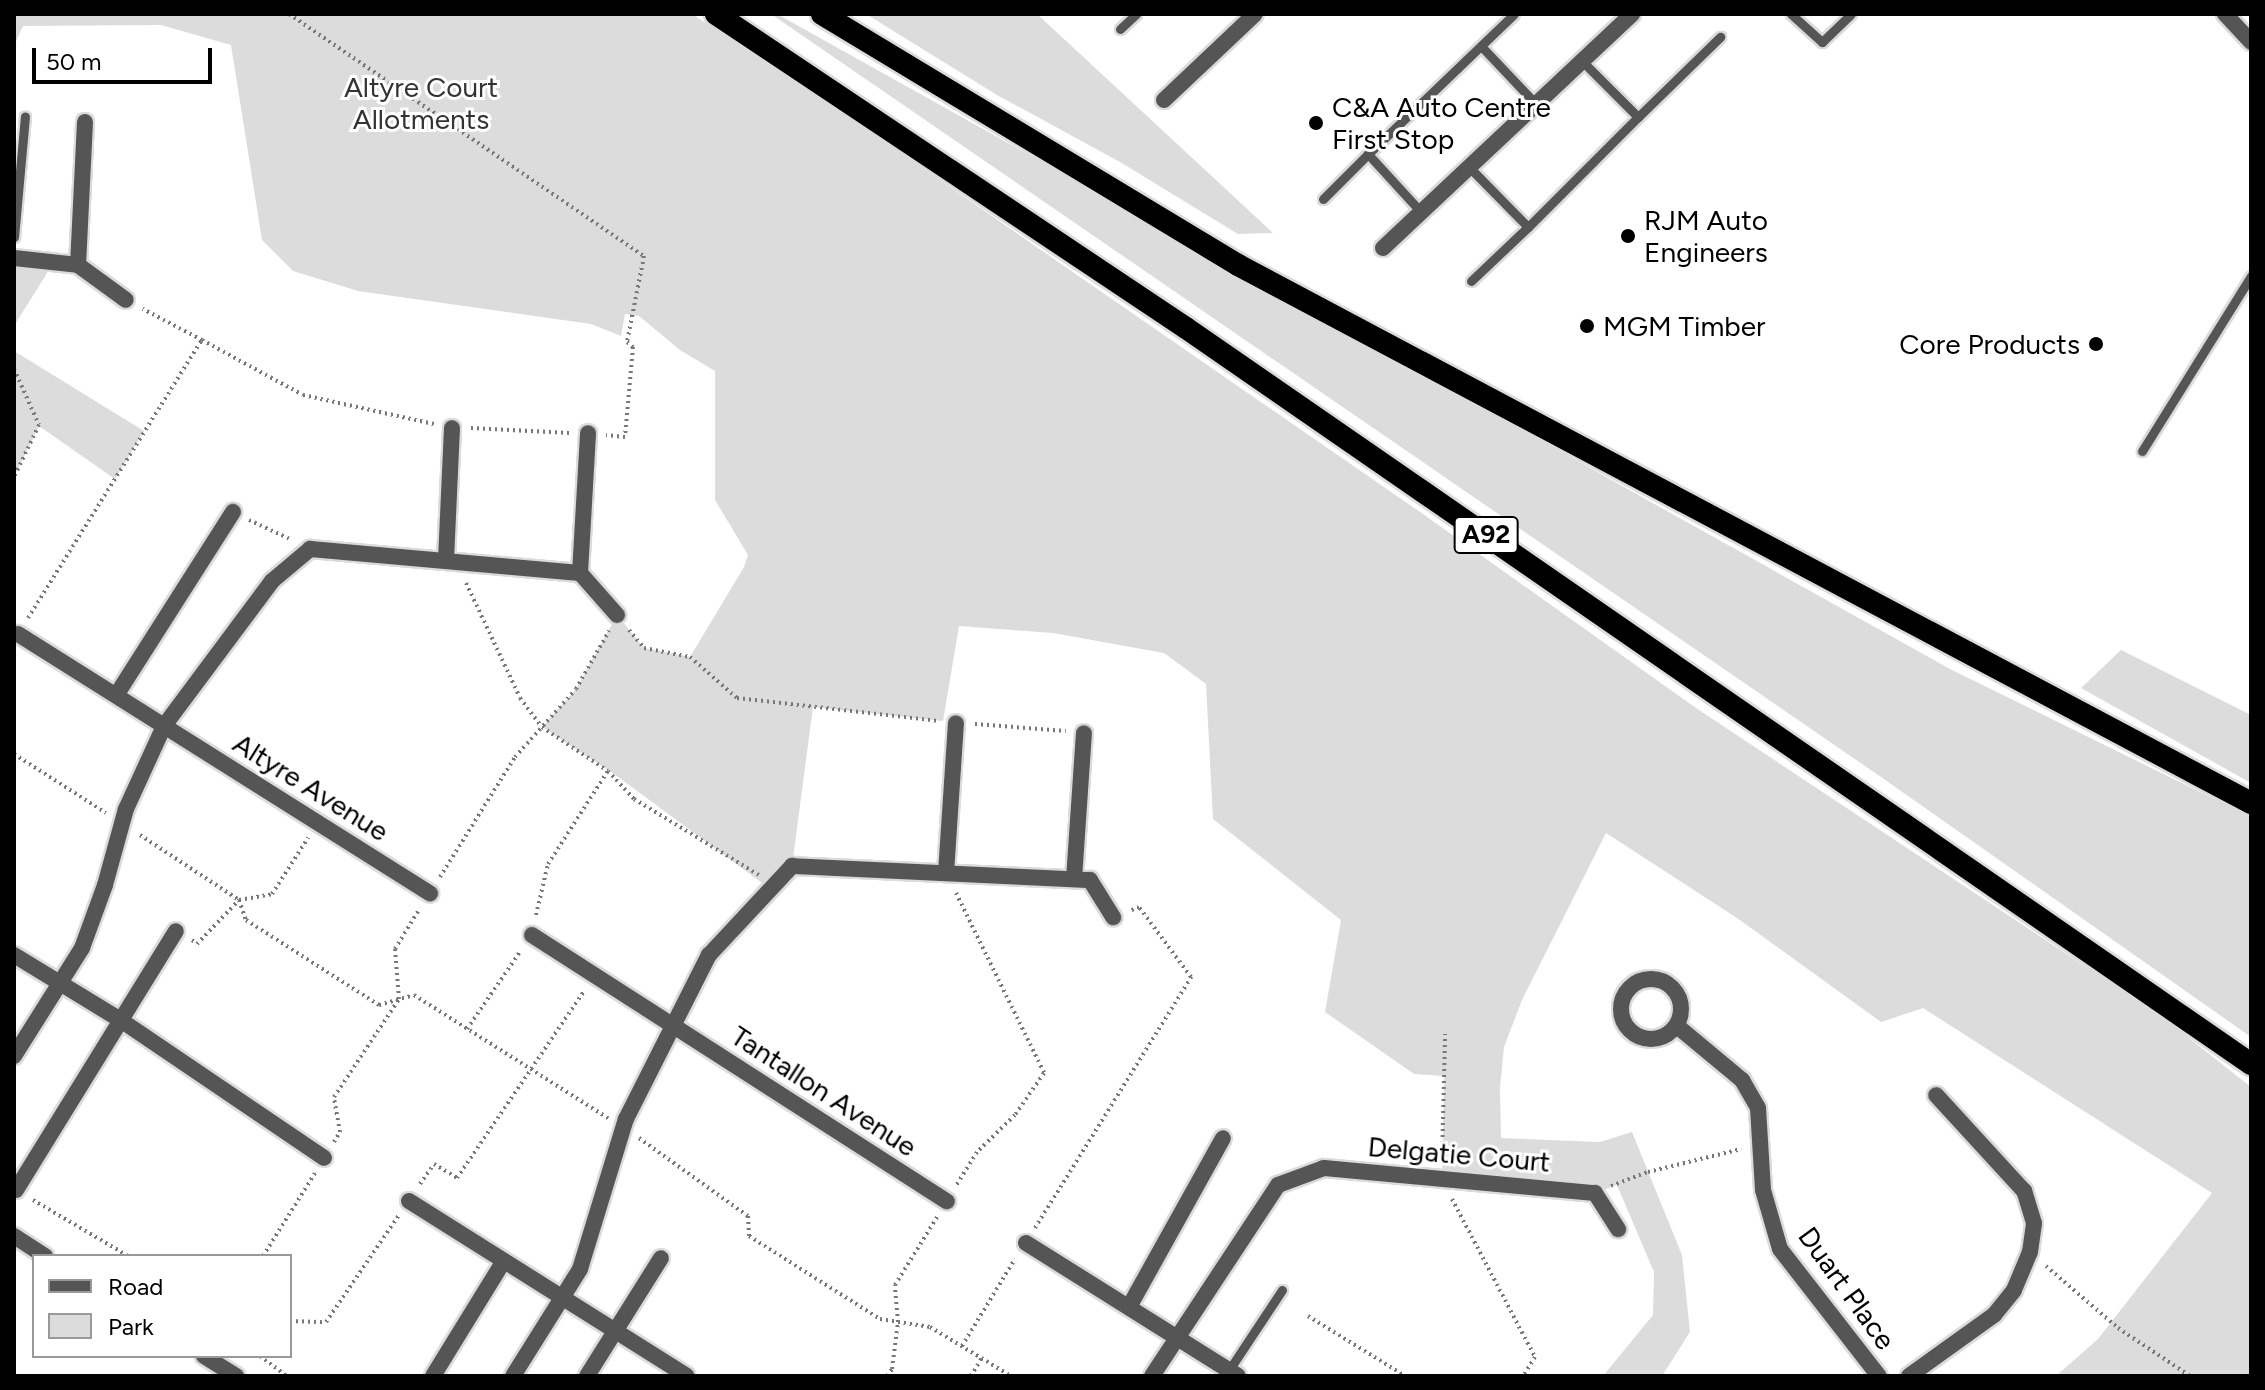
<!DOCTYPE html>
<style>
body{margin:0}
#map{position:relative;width:2265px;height:1390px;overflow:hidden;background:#fff;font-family:Figtree,sans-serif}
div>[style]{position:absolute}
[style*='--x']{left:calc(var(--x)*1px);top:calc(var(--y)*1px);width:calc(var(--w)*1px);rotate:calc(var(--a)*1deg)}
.green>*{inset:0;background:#dcdcdc}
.path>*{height:4px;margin-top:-2px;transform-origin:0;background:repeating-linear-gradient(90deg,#777 0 2px,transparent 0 6px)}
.roads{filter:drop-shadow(2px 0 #dbdbdb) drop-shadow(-2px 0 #dbdbdb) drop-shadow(0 2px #dbdbdb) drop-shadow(0 -2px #dbdbdb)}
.service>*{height:9px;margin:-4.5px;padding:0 4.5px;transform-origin:4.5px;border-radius:4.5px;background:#555}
.minor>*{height:16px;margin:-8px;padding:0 8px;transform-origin:8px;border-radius:8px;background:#555}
.minor>.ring{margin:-8px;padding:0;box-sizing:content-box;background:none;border:16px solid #555;border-radius:50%}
.tertiary>*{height:16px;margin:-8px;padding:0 8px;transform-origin:8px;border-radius:8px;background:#555}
.trunk>*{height:22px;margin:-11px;padding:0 11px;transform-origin:11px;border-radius:11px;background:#000}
.dots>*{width:22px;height:22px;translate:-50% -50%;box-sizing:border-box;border:4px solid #fff;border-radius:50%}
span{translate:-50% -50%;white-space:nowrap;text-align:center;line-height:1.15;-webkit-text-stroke:6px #fff;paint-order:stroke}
.shield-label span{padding:2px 6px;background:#fff;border:2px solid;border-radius:6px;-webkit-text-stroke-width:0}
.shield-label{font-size:26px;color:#000;font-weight:700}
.park-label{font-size:28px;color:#333}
.poi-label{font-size:28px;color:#000}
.left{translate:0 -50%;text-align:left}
.right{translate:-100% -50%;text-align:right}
.street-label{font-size:28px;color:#000}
.frame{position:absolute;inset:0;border:16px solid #000;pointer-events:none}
.legend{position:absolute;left:32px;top:1254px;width:260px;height:104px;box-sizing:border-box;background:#fff;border:2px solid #999;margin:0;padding:10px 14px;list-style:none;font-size:24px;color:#000}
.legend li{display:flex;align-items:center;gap:16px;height:40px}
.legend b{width:40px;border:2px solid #999}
.scale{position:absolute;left:32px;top:48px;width:180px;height:36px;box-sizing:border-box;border:4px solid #000;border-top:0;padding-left:10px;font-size:24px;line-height:28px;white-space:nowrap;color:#000;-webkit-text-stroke:6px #fff;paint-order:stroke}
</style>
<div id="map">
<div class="green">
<i style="clip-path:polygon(14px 14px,692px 14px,850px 118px,1423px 514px,1696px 708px,2166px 1020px,2251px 1087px,2251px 1376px,2056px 1376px,2098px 1339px,2212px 1193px,1923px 1008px,1881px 1022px,1737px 918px,1606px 833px,1522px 1000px,1504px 1047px,1500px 1088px,1501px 1138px,1600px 1142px,1632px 1132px,1682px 1255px,1690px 1332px,1662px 1376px,1603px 1376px,1653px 1315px,1654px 1272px,1617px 1185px,1595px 1193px,1442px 1179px,1444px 1076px,1414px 1074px,1325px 1012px,1341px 920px,1213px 819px,1206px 684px,1164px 653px,1053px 633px,959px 626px,943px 721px,813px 707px,792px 866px,770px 889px,614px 774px,542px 727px,576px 689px,617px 615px,644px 648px,690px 657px,744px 567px,748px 555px,715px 500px,715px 371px,680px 350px,639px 316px,625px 314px,621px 336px,591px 324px,358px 291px,293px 271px,262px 240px,231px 45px,161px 25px,23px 26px,14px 46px)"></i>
<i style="clip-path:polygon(771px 14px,777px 14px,1950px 669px,2251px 817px,2251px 1037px,1881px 777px)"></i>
<i style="clip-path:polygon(866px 14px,1037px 14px,1273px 233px,1238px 234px,1120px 162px,997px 95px)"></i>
<i style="clip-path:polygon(14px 258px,54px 262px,14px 326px)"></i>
<i style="clip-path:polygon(14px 351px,144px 431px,115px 479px,39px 426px,14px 477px)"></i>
<i style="clip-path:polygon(2121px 650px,2251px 715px,2251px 783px,2081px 688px)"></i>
</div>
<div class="path">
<i style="--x:289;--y:14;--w:430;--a:34.3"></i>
<i style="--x:644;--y:256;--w:88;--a:101.2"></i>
<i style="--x:627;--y:342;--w:8;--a:40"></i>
<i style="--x:633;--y:347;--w:90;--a:95.1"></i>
<i style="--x:625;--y:437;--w:19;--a:-174"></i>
<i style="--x:202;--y:340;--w:115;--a:28.6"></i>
<i style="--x:303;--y:395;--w:134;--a:12.5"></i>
<i style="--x:14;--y:369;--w:61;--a:65.9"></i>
<i style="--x:39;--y:425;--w:58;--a:115.7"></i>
<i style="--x:471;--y:428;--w:99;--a:2.9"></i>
<i style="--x:249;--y:520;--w:47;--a:24.9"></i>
<i style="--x:466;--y:583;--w:127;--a:64.8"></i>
<i style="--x:520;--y:698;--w:36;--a:53"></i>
<i style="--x:542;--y:727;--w:79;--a:33.7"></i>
<i style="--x:608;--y:771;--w:38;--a:47"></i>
<i style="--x:634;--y:799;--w:146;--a:31.3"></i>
<i style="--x:28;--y:618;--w:328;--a:-58"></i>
<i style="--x:202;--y:340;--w:67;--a:-152.3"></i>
<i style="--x:629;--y:630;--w:23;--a:50"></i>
<i style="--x:644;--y:648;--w:47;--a:11.1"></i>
<i style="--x:690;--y:657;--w:62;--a:41.1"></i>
<i style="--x:737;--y:698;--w:202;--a:6.5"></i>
<i style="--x:975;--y:724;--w:91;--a:4.4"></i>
<i style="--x:14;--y:754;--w:109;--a:32.7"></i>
<i style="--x:140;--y:835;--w:118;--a:33.3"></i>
<i style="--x:239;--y:900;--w:21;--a:71"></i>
<i style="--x:246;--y:920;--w:158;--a:32.6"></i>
<i style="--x:379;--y:1005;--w:36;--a:-16"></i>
<i style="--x:414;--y:995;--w:230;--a:32.4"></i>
<i style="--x:440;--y:877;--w:142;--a:-58"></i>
<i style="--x:515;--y:757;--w:91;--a:-48.1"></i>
<i style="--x:576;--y:689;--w:67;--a:-60.4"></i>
<i style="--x:956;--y:893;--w:200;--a:63.9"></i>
<i style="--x:1044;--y:1073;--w:51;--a:124.6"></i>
<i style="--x:1015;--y:1115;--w:53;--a:135.8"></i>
<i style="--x:977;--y:1152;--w:39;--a:122"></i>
<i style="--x:536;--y:915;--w:52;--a:-76.8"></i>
<i style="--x:548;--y:864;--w:111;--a:-57.2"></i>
<i style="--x:192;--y:940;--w:6;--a:39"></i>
<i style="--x:197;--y:944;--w:61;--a:-46.3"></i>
<i style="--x:239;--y:900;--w:34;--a:-10"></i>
<i style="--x:272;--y:894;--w:67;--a:-57.3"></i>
<i style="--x:467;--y:1029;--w:93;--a:-55.5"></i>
<i style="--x:639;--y:1138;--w:134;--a:35.6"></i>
<i style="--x:748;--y:1216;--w:20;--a:87"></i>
<i style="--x:749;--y:1236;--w:155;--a:32.4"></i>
<i style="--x:880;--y:1319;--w:51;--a:9.1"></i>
<i style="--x:930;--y:1327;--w:95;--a:31.2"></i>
<i style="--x:334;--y:1142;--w:12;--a:-59"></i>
<i style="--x:340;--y:1132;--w:36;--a:-100"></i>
<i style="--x:334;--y:1097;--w:118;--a:-56.4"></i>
<i style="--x:399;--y:999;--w:50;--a:-94.6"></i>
<i style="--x:395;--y:949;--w:48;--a:-58.6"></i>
<i style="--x:1442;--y:1161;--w:127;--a:-88.6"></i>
<i style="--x:420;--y:1184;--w:24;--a:-55"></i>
<i style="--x:434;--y:1164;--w:27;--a:31"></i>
<i style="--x:457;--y:1178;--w:227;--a:-55.8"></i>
<i style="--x:1611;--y:1186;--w:40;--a:-21"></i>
<i style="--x:1648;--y:1172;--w:96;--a:-13.9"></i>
<i style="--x:1452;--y:1199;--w:178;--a:62.3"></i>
<i style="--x:1535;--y:1357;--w:22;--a:122"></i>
<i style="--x:33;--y:1200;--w:110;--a:30.5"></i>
<i style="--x:1035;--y:1228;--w:296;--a:-58.1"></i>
<i style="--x:1191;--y:977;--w:87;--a:-126.6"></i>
<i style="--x:1139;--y:907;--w:8;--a:157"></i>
<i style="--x:263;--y:1256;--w:98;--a:-57.9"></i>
<i style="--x:2046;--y:1266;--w:95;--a:40.7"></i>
<i style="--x:2118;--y:1328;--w:87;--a:33.7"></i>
<i style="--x:1308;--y:1316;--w:114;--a:31.7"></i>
<i style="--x:290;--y:1321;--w:36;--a:2"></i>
<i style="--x:326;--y:1322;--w:130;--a:-55.7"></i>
<i style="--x:962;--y:1346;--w:102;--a:-58.7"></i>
<i style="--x:260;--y:1356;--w:34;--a:37"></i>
<i style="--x:887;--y:1376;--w:9;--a:-54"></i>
<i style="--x:892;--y:1369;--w:47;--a:-82.7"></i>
<i style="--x:898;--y:1322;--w:37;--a:-95"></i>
<i style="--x:895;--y:1285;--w:80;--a:-58.3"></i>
<i style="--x:971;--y:1376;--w:21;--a:-59"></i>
</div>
<div class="roads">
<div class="service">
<i style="--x:1791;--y:14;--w:42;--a:42.1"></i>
<i style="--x:1822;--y:42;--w:40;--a:-44"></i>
<i style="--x:1120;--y:29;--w:22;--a:-43"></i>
<i style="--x:1481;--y:46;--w:80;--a:46.5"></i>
<i style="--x:1638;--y:117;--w:115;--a:-44.3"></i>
<i style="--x:1469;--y:167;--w:84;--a:45.5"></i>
<i style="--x:1528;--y:227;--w:156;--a:-45"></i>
<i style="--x:1638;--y:117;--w:79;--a:-135"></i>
<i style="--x:1323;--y:199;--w:64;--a:-45"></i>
<i style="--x:1421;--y:212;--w:79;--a:-132.4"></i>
<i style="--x:1368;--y:154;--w:202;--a:-43.8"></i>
<i style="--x:14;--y:237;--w:121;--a:-84.8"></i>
<i style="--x:1471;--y:281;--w:79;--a:-43.5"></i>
<i style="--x:2142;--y:451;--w:206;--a:-58.1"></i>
<i style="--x:1229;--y:1370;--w:96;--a:-56.5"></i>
</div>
<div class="minor">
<i style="--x:1164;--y:100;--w:125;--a:-43.4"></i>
<i style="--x:85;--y:122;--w:143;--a:92.8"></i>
<i style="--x:78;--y:265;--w:59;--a:36.1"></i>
<i style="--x:1383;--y:248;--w:342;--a:-43.2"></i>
<i style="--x:14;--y:258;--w:64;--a:6.2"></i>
<i style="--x:446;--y:560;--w:132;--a:-87.4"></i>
<i style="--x:580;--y:573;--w:140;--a:-86.7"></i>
<i style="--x:18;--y:634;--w:487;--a:32.2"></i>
<i style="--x:117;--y:694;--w:216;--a:-57.5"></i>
<i style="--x:946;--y:873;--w:150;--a:-86.2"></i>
<i style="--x:1074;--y:879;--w:146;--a:-86.1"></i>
<i style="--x:532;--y:935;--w:493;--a:32.7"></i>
<i style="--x:14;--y:955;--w:127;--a:31.4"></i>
<i style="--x:122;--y:1021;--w:244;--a:34.1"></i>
<i class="ring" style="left:1621px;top:979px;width:44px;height:44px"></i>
<i style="--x:1677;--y:1026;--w:85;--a:39.7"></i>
<i style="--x:1742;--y:1080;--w:32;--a:60"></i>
<i style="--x:1758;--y:1108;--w:82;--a:86.5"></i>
<i style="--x:1763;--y:1190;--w:61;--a:73.9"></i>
<i style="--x:1780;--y:1249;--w:161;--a:52.1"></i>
<i style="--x:14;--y:1056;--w:128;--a:-57.8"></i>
<i style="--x:82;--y:948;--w:67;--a:-69.9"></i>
<i style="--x:105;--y:885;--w:79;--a:-74.6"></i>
<i style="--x:126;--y:809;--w:91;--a:-65.4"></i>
<i style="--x:164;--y:726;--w:181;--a:-53.3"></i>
<i style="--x:272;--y:581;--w:50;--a:-40.1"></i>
<i style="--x:310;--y:549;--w:271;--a:5.1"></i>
<i style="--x:580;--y:573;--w:56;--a:48.6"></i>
<i style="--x:16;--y:1190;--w:304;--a:-58.3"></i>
<i style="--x:409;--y:1201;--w:328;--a:32.2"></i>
<i style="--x:1026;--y:1243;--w:250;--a:32.1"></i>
<i style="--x:1129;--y:1307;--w:193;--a:-60.9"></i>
<i style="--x:433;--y:1376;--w:134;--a:-58.4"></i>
<i style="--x:513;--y:1376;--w:126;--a:-57.9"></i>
<i style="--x:580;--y:1269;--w:157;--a:-73"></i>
<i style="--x:626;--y:1119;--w:184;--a:-63.2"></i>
<i style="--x:709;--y:955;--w:122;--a:-47"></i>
<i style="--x:792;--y:866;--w:298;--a:2.7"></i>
<i style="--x:1090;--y:880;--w:44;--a:58.1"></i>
<i style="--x:587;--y:1376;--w:139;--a:-57.9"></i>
<i style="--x:1152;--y:1376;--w:229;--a:-56.6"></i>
<i style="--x:1278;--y:1185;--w:49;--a:-20.3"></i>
<i style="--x:1324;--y:1168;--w:272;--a:5.3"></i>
<i style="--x:1595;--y:1193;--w:43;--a:57.4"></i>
<i style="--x:1909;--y:1376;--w:105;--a:-35.7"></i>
<i style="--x:1994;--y:1315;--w:32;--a:-51"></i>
<i style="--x:2014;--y:1290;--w:41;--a:-67.2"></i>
<i style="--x:2030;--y:1252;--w:29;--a:-82"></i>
<i style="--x:2034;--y:1223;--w:34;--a:-107"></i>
<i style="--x:2024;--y:1191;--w:130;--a:-132.5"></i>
</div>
<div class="tertiary">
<i style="--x:2225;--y:14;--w:38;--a:47"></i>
<i style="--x:14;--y:1236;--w:37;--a:33"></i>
<i style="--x:204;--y:1356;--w:38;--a:32"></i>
</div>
<div class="trunk">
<i style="--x:716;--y:14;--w:565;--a:33.75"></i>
<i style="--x:1186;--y:328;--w:1295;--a:34.65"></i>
<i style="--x:822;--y:14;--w:486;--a:31.1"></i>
<i style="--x:1238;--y:265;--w:1147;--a:27.97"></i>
</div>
</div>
<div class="dots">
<i style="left:1316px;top:123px;background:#000"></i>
<i style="left:1628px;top:236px;background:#000"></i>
<i style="left:1587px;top:326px;background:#000"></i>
<i style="left:2096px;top:344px;background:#000"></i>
</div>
<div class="shield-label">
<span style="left:1486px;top:535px">A92</span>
</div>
<div class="park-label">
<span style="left:421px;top:103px">Altyre Court<br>Allotments</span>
</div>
<div class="poi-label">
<span class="left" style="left:1332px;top:123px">C&amp;A Auto Centre<br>First Stop</span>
<span class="left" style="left:1644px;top:236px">RJM Auto<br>Engineers</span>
<span class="left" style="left:1603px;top:326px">MGM Timber</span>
<span class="right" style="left:2080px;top:344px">Core Products</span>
</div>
<div class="street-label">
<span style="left:311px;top:787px;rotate:32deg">Altyre Avenue</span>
<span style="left:824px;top:1091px;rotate:33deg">Tantallon Avenue</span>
<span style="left:1459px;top:1154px;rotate:5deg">Delgatie Court</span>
<span style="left:1847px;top:1288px;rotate:54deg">Duart Place</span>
</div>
<div class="frame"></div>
<ul class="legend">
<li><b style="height:10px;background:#555"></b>Road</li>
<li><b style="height:22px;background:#dcdcdc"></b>Park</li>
</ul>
<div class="scale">50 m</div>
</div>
